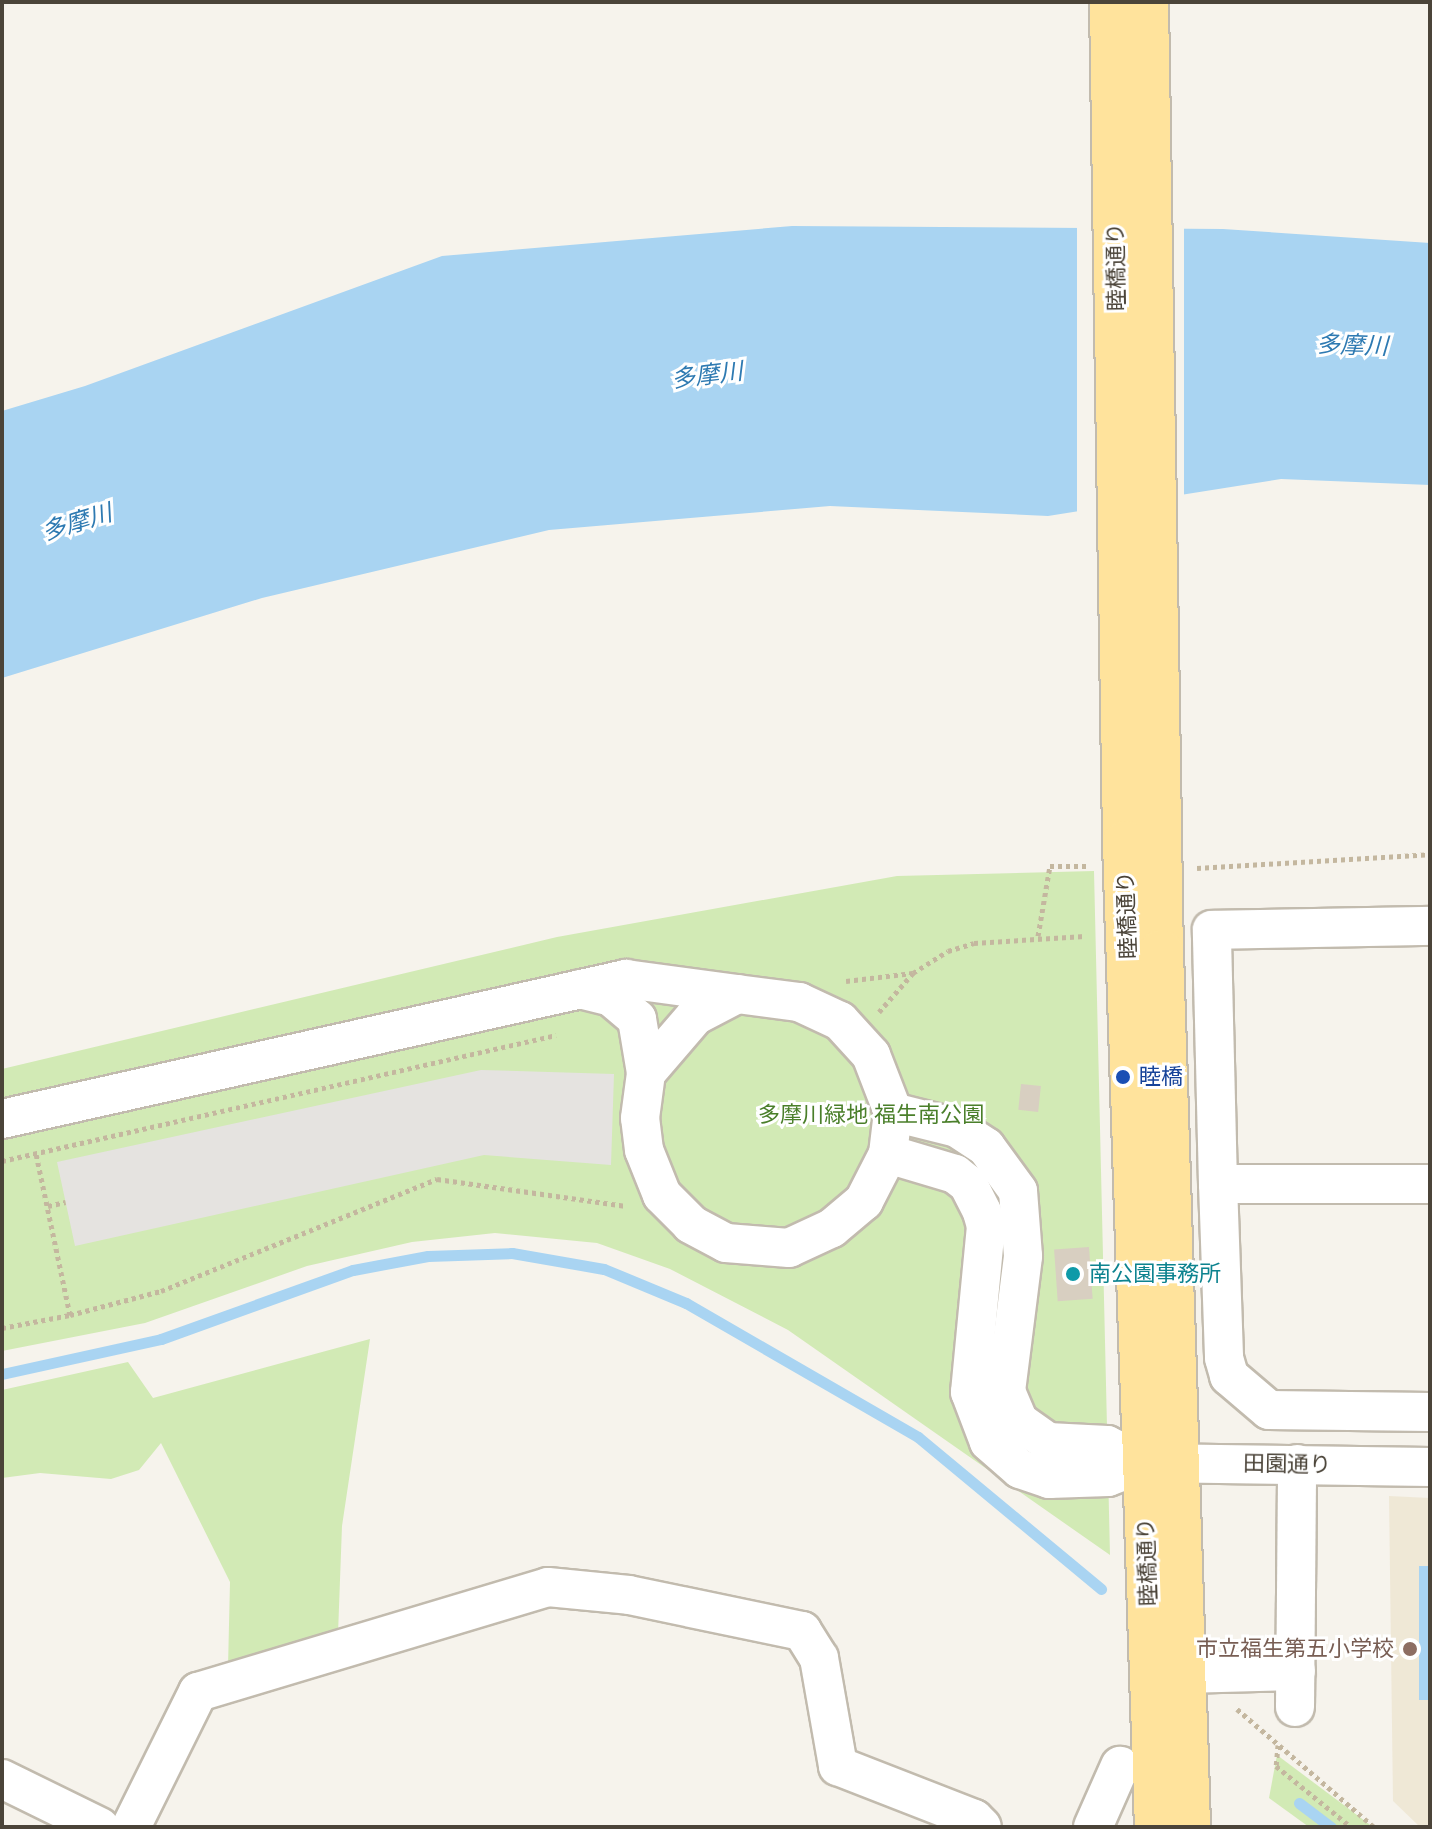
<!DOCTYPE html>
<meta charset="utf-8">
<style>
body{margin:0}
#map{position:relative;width:1432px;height:1829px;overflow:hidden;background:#f6f3ec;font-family:"Fira Sans","Noto Sans JP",sans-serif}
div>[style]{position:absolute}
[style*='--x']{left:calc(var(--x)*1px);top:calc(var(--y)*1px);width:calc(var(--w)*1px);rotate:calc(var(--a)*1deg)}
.education>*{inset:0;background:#efe8d6}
.green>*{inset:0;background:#d2eab5}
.parking>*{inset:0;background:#e5e3e0}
.water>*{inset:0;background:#a9d4f2;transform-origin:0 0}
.pier>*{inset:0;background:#f6f3ec;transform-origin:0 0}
.stream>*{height:11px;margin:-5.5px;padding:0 5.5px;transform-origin:5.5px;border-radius:5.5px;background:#a9d4f2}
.building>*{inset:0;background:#d8cfc1;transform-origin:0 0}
.path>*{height:5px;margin-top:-2.5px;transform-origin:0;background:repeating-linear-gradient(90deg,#c4b79f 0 4px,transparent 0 8px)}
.roads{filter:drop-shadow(2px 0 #c2bbae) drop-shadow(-2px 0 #c2bbae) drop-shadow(0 2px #c2bbae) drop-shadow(0 -2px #c2bbae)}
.minor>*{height:38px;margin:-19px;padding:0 19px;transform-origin:19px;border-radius:19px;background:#fff}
.major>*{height:44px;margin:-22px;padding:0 22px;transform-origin:22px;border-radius:22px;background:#ffe39c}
.dots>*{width:22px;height:22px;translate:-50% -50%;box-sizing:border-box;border:4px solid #fff;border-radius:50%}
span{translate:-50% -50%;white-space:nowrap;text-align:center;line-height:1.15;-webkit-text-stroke:6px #fff;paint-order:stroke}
.street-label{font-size:22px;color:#4b4439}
.transit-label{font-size:22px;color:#164399}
.left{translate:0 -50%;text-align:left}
.park-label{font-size:22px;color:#4a7f2a}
.culture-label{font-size:22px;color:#0d838f}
.education-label{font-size:22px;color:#785e54}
.right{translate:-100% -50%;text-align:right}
.water-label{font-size:24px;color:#2e7ab2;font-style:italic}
.frame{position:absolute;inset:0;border:4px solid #4b4439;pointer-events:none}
</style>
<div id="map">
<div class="education">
<i style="clip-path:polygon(1389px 1496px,1430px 1498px,1430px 1827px,1420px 1827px,1393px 1801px)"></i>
</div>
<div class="green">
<i style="clip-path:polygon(1094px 871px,1110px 1555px,788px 1330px,670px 1269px,597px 1243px,495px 1233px,412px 1242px,307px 1266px,145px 1323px,2px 1351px,2px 1069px,557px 937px,897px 876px)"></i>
<i style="clip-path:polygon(370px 1339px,342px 1526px,338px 1634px,228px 1667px,230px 1582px,161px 1443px,139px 1470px,111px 1479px,40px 1473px,2px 1478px,2px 1390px,128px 1362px,153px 1398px)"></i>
<i style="clip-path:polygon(1277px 1755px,1373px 1827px,1309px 1827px,1269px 1798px)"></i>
</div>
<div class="parking">
<i style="clip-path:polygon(481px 1070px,614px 1074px,611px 1165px,484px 1155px,75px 1246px,57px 1162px)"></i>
</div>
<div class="water">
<i style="clip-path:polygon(792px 226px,1223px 229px,1430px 243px,1430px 485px,1281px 479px,1048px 516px,830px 506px,549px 530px,262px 598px,2px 678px,2px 411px,85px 386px,442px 256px)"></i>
<i style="left:1419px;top:1566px;width:11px;height:134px"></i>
</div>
<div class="pier">
<i style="left:1077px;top:224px;width:107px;height:291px"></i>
</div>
<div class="stream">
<i style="--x:2;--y:1374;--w:163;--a:-12.4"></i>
<i style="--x:161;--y:1339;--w:204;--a:-19.8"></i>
<i style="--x:353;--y:1270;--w:76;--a:-10.6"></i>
<i style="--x:428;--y:1256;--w:84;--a:-2"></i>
<i style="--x:512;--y:1253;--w:93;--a:9.9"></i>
<i style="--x:604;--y:1269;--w:89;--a:22.5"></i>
<i style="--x:686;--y:1303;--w:268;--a:30"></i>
<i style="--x:918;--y:1437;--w:238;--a:39.7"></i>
<i style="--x:1299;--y:1803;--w:40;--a:37"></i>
</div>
<div class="building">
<i style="left:1021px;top:1084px;width:20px;height:26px;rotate:6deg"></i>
<i style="left:1089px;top:1247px;width:52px;height:35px;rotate:86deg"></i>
</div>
<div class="path">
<i style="--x:1197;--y:868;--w:233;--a:-3.4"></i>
<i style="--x:1038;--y:936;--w:71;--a:-80.3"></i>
<i style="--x:1050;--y:866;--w:38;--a:0"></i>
<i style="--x:846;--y:981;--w:67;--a:-6.8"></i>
<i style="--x:913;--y:973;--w:41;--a:-32.2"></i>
<i style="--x:948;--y:951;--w:27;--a:-17"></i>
<i style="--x:974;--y:943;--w:111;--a:-3.6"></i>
<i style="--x:879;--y:1012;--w:52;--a:-48.9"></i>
<i style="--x:2;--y:1161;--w:568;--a:-12.81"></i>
<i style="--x:48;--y:1206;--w:18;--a:-13"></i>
<i style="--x:70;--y:1315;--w:94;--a:-14.8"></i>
<i style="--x:161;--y:1291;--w:298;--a:-22.1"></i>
<i style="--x:437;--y:1179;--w:191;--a:8.1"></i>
<i style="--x:2;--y:1328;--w:69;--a:-10.8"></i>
<i style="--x:70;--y:1315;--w:165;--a:-101.9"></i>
<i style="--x:1237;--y:1709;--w:181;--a:40.7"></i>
<i style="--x:1278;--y:1745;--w:21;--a:95"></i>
<i style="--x:1276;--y:1766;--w:97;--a:39.1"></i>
</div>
<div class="roads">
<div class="minor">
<i style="--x:580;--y:989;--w:32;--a:14"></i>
<i style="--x:611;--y:997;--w:34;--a:40"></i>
<i style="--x:637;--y:1019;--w:55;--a:80.5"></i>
<i style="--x:737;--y:994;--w:63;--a:7.4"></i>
<i style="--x:799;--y:1002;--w:45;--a:24.9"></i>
<i style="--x:840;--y:1021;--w:46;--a:47.6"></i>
<i style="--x:871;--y:1055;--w:61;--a:68.9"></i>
<i style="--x:893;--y:1112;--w:42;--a:96.8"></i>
<i style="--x:888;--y:1154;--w:53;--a:117.1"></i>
<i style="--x:864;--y:1201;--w:42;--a:139.8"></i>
<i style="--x:832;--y:1228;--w:47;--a:155.1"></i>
<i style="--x:789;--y:1248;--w:63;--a:-175.5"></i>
<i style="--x:726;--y:1243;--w:40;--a:-152"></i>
<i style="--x:691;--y:1224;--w:41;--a:-135"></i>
<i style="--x:662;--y:1195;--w:48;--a:-111.8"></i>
<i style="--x:644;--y:1150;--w:32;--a:-97"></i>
<i style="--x:640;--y:1118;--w:45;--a:-82.4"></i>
<i style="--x:646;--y:1073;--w:75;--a:-49.3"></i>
<i style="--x:695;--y:1016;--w:47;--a:-27.6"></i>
<i style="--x:2;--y:1119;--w:640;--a:-12.65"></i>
<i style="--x:626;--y:979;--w:112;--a:7.7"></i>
<i style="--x:888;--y:1154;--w:70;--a:16.6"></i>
<i style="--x:955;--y:1174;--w:16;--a:38"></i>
<i style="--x:968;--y:1184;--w:31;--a:63"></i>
<i style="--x:982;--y:1212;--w:15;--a:74"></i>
<i style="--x:986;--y:1226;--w:167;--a:95.5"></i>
<i style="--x:970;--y:1392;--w:53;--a:69.2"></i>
<i style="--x:989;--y:1442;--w:41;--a:41.1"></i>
<i style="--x:1020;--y:1469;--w:31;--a:19"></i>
<i style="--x:1049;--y:1479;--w:59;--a:-1.9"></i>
<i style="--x:1108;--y:1477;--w:39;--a:-21"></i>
<i style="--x:1144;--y:1463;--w:41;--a:-154.1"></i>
<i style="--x:1107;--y:1445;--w:59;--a:-177.1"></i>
<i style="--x:1048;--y:1442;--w:35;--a:-145"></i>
<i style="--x:1019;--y:1422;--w:34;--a:-113"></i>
<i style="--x:1006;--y:1391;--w:136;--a:-82.8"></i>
<i style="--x:1023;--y:1256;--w:65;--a:-94.4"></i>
<i style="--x:1018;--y:1191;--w:54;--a:-126"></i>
<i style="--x:986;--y:1147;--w:35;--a:-147"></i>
<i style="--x:957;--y:1128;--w:66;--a:-166"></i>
<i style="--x:1218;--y:1184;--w:254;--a:-91.4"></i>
<i style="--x:1212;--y:930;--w:218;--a:-1.1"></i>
<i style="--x:1430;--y:1184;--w:212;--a:180"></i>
<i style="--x:1218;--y:1184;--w:174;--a:88"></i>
<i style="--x:1224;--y:1358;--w:19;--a:74"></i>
<i style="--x:1229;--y:1376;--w:52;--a:40.4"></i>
<i style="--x:1269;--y:1410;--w:161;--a:0.7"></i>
<i style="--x:1149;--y:1463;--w:281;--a:0.8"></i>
<i style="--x:1183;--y:1674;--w:113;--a:-1.5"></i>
<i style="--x:1295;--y:1707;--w:243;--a:-89.5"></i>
<i style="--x:2;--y:1779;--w:109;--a:26.1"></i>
<i style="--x:131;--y:1827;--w:151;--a:-63.6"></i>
<i style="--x:198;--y:1692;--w:365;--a:-16.7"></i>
<i style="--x:548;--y:1587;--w:81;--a:5.6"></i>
<i style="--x:629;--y:1595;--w:177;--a:11.8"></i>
<i style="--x:802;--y:1631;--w:32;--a:58"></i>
<i style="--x:819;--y:1658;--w:110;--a:80"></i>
<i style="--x:838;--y:1766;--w:146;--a:21.3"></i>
<i style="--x:974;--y:1819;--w:11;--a:45"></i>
<i style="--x:1093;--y:1827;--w:67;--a:-66.1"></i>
</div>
<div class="major">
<i style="--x:1112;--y:2;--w:841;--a:89.11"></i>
<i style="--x:1125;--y:843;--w:985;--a:88.14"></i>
<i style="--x:1146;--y:2;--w:950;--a:89.1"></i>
<i style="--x:1161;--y:952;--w:875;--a:88.23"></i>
</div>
</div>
<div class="dots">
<i style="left:1123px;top:1077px;background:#1a4fb4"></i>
<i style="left:1073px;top:1274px;background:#0f9aa8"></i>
<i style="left:1410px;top:1649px;background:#8d6e63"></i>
</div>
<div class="street-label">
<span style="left:1116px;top:267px;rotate:-91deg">睦橋通り</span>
<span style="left:1127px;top:915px;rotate:-92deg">睦橋通り</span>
<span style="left:1287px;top:1464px;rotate:1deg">田園通り</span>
<span style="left:1147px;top:1562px;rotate:-92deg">睦橋通り</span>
</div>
<div class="transit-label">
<span class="left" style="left:1139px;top:1077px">睦橋</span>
</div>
<div class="park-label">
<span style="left:871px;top:1115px">多摩川緑地 福生南公園</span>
</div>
<div class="culture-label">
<span class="left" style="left:1089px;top:1274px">南公園事務所</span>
</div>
<div class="education-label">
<span class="right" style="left:1394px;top:1649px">市立福生第五小学校</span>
</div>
<div class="water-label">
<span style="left:1352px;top:346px;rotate:2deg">多摩川</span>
<span style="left:707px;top:376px;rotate:-7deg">多摩川</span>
<span style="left:77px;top:523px;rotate:-17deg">多摩川</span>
</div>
<div class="frame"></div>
</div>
